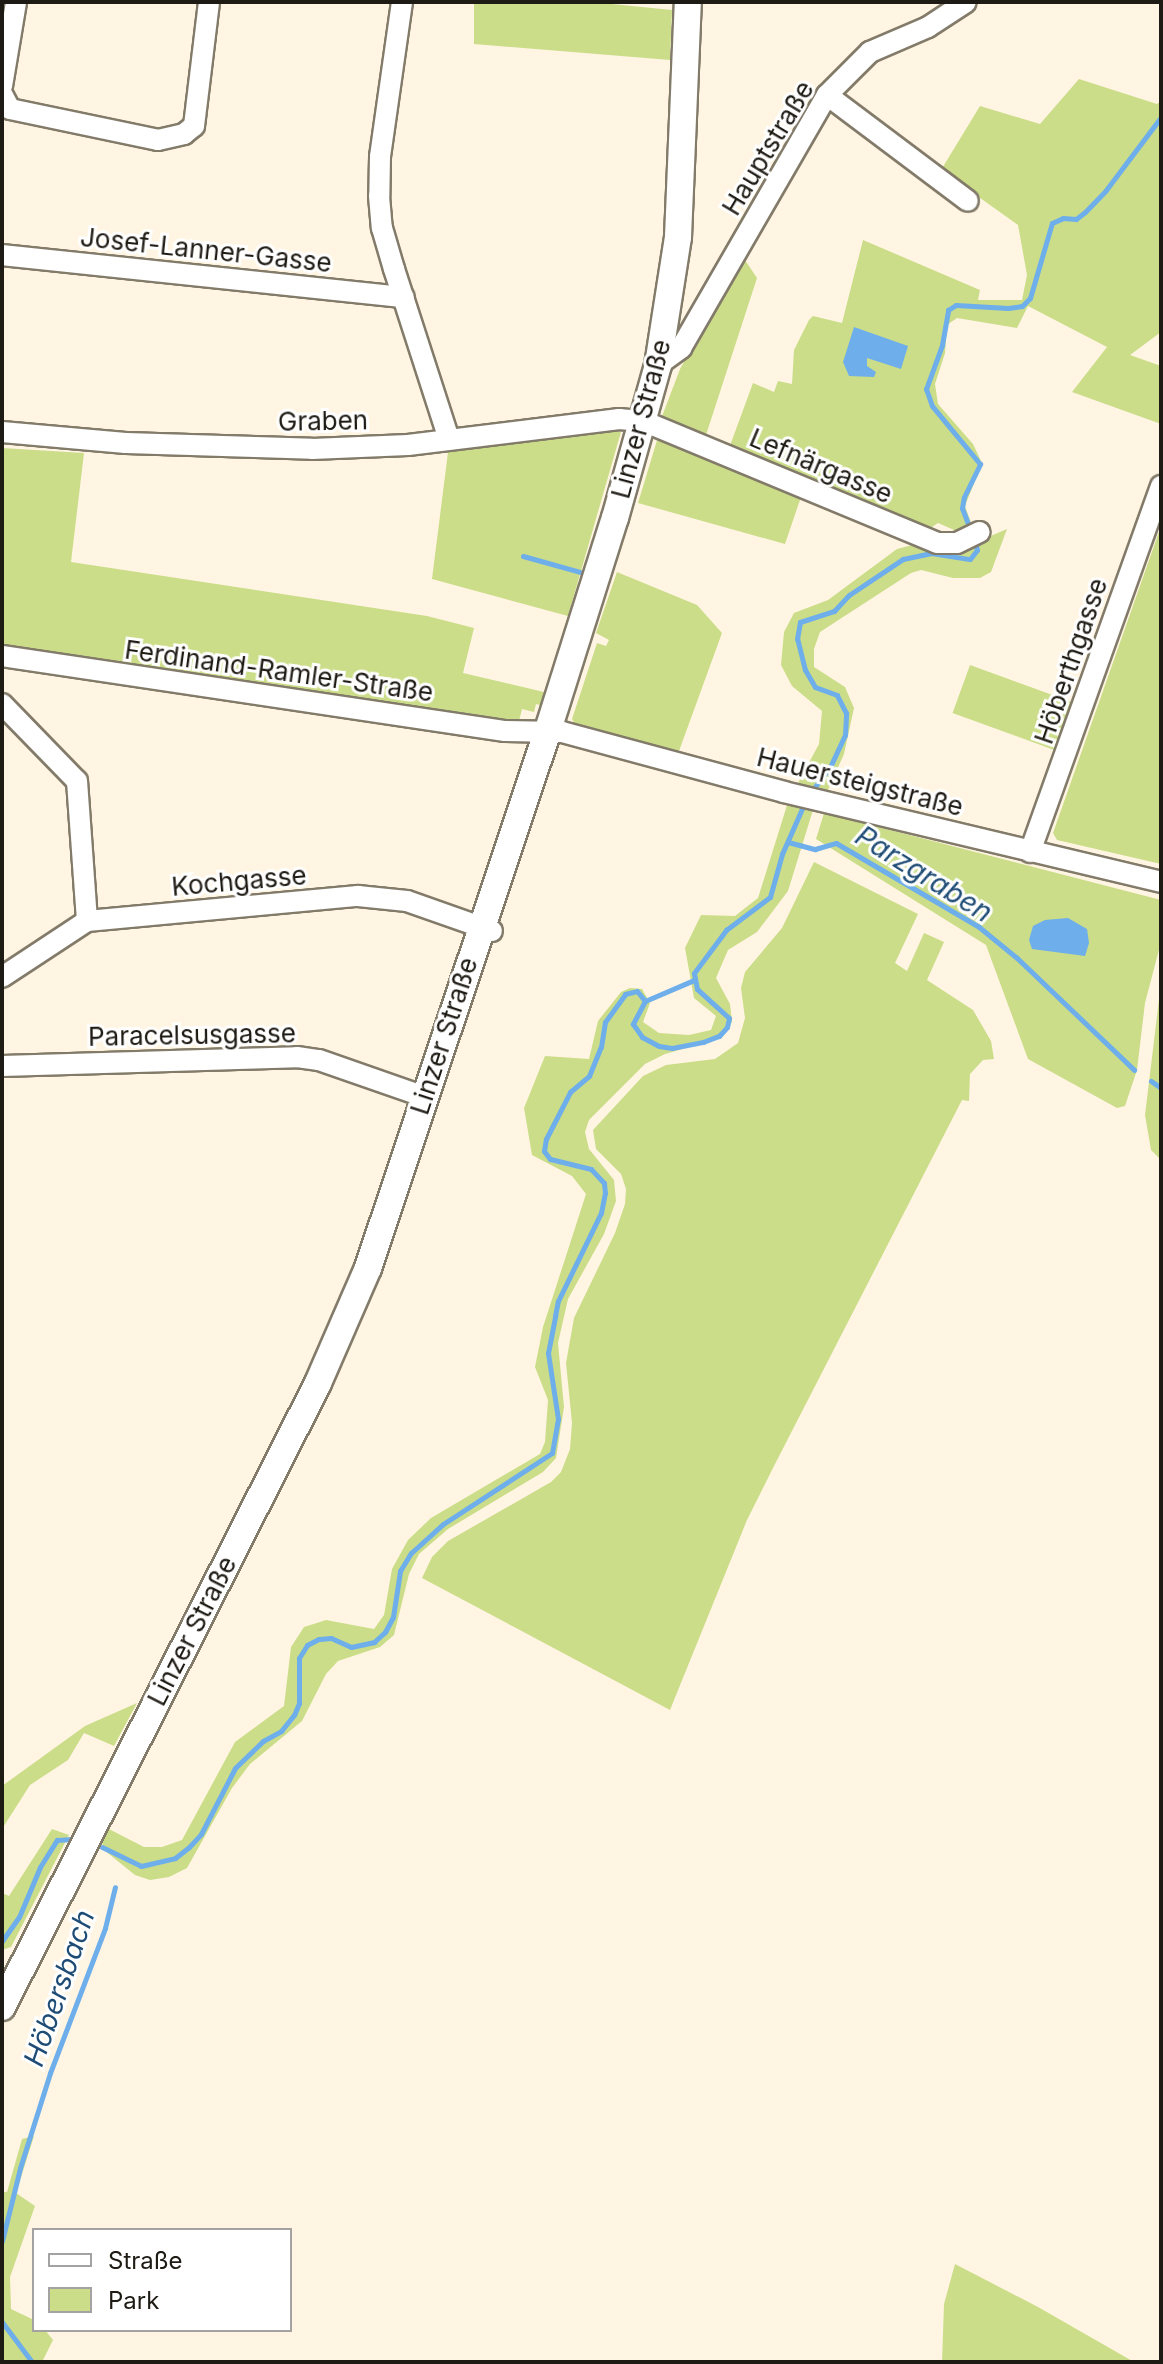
<!DOCTYPE html>
<meta charset="utf-8">
<style>
body{margin:0}
#map{position:relative;width:1163px;height:2364px;overflow:hidden;background:#fff5e2;font-family:Inter,sans-serif}
div>[style]{position:absolute}
[style*='--x']{left:calc(var(--x)*1px);top:calc(var(--y)*1px);width:calc(var(--w)*1px);rotate:calc(var(--a)*1deg)}
.green>*{inset:0;background:#cbdd89;transform-origin:0 0}
.water>*{inset:0;background:#6daeeb}
.stream>*{height:5px;margin:-2.5px;padding:0 2.5px;transform-origin:2.5px;border-radius:2.5px;background:#6daeeb}
.roads{filter:drop-shadow(2px 0 #837b6a) drop-shadow(-2px 0 #837b6a) drop-shadow(0 2px #837b6a) drop-shadow(0 -2px #837b6a)}
.minor>*{height:20px;margin:-10px;padding:0 10px;transform-origin:10px;border-radius:10px;background:#fff}
.major>*{height:26px;margin:-13px;padding:0 13px;transform-origin:13px;border-radius:13px;background:#fff}
span{translate:-50% -50%;white-space:nowrap;text-align:center;line-height:1.15;-webkit-text-stroke:6px #fff;paint-order:stroke}
.street-label{font-size:26px;color:#1e1a14}
.water-label{font-size:28px;color:#1e4c75;font-style:italic}
.frame{position:absolute;inset:0;border:4px solid #1e1a14;pointer-events:none}
.legend{position:absolute;left:32px;top:2228px;width:260px;height:104px;box-sizing:border-box;background:#fff;border:2px solid #a5a3a1;margin:0;padding:10px 14px;list-style:none;font-size:24px;color:#1e1a14}
.legend li{display:flex;align-items:center;gap:16px;height:40px}
.legend b{width:40px;border:2px solid #a5a3a1}
</style>
<div id="map">
<div class="green">
<i style="clip-path:polygon(474px 2px,592px 2px,672px 10px,670px 60px,474px 44px)"></i>
<i style="clip-path:polygon(1079px 79px,1157px 104px,1161px 101px,1161px 332px,1130px 355px,1161px 366px,1161px 424px,1072px 392px,1107px 347px,1028px 306px,1017px 328px,957px 318px,947px 325px,945px 353px,935px 384px,938px 404px,973px 444px,982px 463px,965px 506px,973px 528px,961px 533px,938px 523px,923px 533px,728px 451px,753px 383px,774px 392px,778px 381px,792px 384px,794px 350px,809px 320px,813px 316px,842px 323px,863px 240px,980px 290px,978px 300px,1022px 300px,1027px 275px,1018px 225px,941px 170px,980px 106px,1040px 124px)"></i>
<i style="clip-path:polygon(743px 257px,757px 278px,706px 435px,661px 419px,680px 369px)"></i>
<i style="clip-path:polygon(588px 431px,621px 432px,568px 616px,432px 579px,448px 452px)"></i>
<i style="clip-path:polygon(658px 437px,801px 497px,785px 544px,638px 503px)"></i>
<i style="clip-path:polygon(2px 448px,84px 453px,71px 562px,427px 616px,474px 628px,463px 673px,544px 692px,540px 705px,536px 704px,534px 712px,522px 709px,519px 721px,2px 645px)"></i>
<i style="clip-path:polygon(1161px 526px,1161px 864px,1057px 840px,1053px 833px)"></i>
<i style="clip-path:polygon(1007px 529px,991px 572px,980px 578px,953px 578px,921px 570px,911px 573px,820px 632px,814px 649px,814px 667px,845px 687px,854px 708px,844px 754px,828px 790px,798px 783px,819px 744px,822px 711px,792px 686px,781px 665px,784px 632px,794px 613px,828px 600px,897px 549px,916px 544px,979px 541px)"></i>
<i style="clip-path:polygon(617px 572px,697px 605px,722px 633px,679px 751px,575px 724px,572px 719px,597px 643px,606px 646px,609px 640px,596px 633px)"></i>
<i style="left:970px;top:665px;width:109px;height:51px;rotate:20deg"></i>
<i style="clip-path:polygon(788px 802px,813px 810px,788px 891px,757px 932px,728px 950px,716px 978px,730px 1004px,732px 1022px,721px 1038px,665px 1054px,645px 1064px,589px 1120px,585px 1132px,589px 1149px,614px 1180px,616px 1201px,604px 1234px,568px 1299px,558px 1343px,564px 1407px,556px 1458px,543px 1472px,448px 1529px,419px 1554px,409px 1574px,394px 1635px,380px 1647px,338px 1661px,326px 1674px,302px 1721px,250px 1764px,232px 1788px,187px 1868px,169px 1877px,150px 1880px,135px 1875px,104px 1850px,102px 1842px,107px 1828px,144px 1847px,162px 1847px,182px 1840px,235px 1742px,284px 1706px,291px 1647px,304px 1627px,326px 1620px,374px 1629px,384px 1615px,392px 1569px,408px 1540px,431px 1518px,540px 1454px,545px 1442px,548px 1400px,535px 1367px,543px 1327px,586px 1194px,572px 1176px,532px 1155px,524px 1108px,545px 1056px,589px 1059px,598px 1021px,621px 992px,630px 988px,642px 989px,650px 1003px,643px 1022px,659px 1033px,689px 1035px,711px 1030px,716px 1016px,694px 998px,685px 948px,701px 915px,735px 916px,758px 898px)"></i>
<i style="clip-path:polygon(824px 813px,1161px 900px,1161px 942px,1145px 1003px,1137px 1070px,1125px 1106px,1117px 1108px,1028px 1059px,986px 945px,816px 839px)"></i>
<i style="clip-path:polygon(814px 862px,918px 914px,895px 963px,907px 971px,924px 933px,944px 942px,927px 980px,973px 1010px,991px 1041px,994px 1059px,983px 1060px,970px 1074px,969px 1101px,962px 1100px,774px 1466px,747px 1520px,670px 1710px,422px 1578px,432px 1557px,448px 1541px,551px 1482px,561px 1472px,570px 1449px,572px 1423px,566px 1363px,574px 1318px,615px 1233px,625px 1204px,626px 1189px,621px 1174px,596px 1149px,593px 1130px,643px 1076px,666px 1065px,715px 1059px,738px 1043px,745px 1018px,741px 988px,745px 972px,782px 928px)"></i>
<i style="clip-path:polygon(1161px 983px,1161px 1160px,1151px 1150px,1145px 1115px)"></i>
<i style="clip-path:polygon(137px 1703px,114px 1746px,84px 1733px,68px 1760px,30px 1785px,2px 1829px,2px 1786px,85px 1726px)"></i>
<i style="clip-path:polygon(52px 1829px,69px 1835px,11px 1947px,2px 1950px,2px 1893px,9px 1896px)"></i>
<i style="clip-path:polygon(34px 2136px,16px 2193px,35px 2206px,10px 2277px,11px 2309px,34px 2320px,34px 2330px,45px 2330px,53px 2340px,42px 2362px,2px 2362px,2px 2192px,7px 2192px,22px 2139px)"></i>
<i style="clip-path:polygon(955px 2264px,1038px 2307px,1134px 2362px,942px 2362px,944px 2304px)"></i>
</div>
<div class="water">
<i style="clip-path:polygon(854px 327px,908px 346px,901px 369px,867px 358px,867px 366px,876px 372px,874px 377px,849px 376px,843px 362px)"></i>
<i style="clip-path:polygon(1068px 918px,1087px 929px,1089px 943px,1085px 956px,1032px 949px,1029px 940px,1033px 926px,1045px 920px)"></i>
</div>
<div class="stream">
<i style="--x:970;--y:529;--w:22;--a:-111"></i>
<i style="--x:962;--y:508;--w:11;--a:-80"></i>
<i style="--x:964;--y:497;--w:37;--a:-64"></i>
<i style="--x:980;--y:464;--w:75;--a:-129.6"></i>
<i style="--x:932;--y:406;--w:18;--a:-109"></i>
<i style="--x:926;--y:389;--w:47;--a:-70"></i>
<i style="--x:942;--y:345;--w:36;--a:-80"></i>
<i style="--x:948;--y:310;--w:9;--a:-32"></i>
<i style="--x:956;--y:305;--w:52;--a:3.3"></i>
<i style="--x:1008;--y:308;--w:14;--a:-8"></i>
<i style="--x:1022;--y:306;--w:11;--a:-45"></i>
<i style="--x:1030;--y:298;--w:78;--a:-73.7"></i>
<i style="--x:1052;--y:223;--w:12;--a:-24"></i>
<i style="--x:1063;--y:218;--w:13;--a:4"></i>
<i style="--x:1076;--y:219;--w:11;--a:-38"></i>
<i style="--x:1085;--y:212;--w:30;--a:-46"></i>
<i style="--x:1106;--y:190;--w:91;--a:-53"></i>
<i style="--x:523;--y:556;--w:59;--a:15.7"></i>
<i style="--x:811;--y:792;--w:31;--a:-53"></i>
<i style="--x:830;--y:767;--w:35;--a:-65"></i>
<i style="--x:845;--y:735;--w:22;--a:-87"></i>
<i style="--x:846;--y:713;--w:20;--a:-117"></i>
<i style="--x:837;--y:695;--w:23;--a:-160"></i>
<i style="--x:815;--y:687;--w:20;--a:-120"></i>
<i style="--x:805;--y:670;--w:32;--a:-104"></i>
<i style="--x:797;--y:639;--w:17;--a:-80"></i>
<i style="--x:800;--y:622;--w:36;--a:-18"></i>
<i style="--x:834;--y:611;--w:22;--a:-47"></i>
<i style="--x:849;--y:595;--w:65;--a:-33.7"></i>
<i style="--x:903;--y:559;--w:29;--a:-12"></i>
<i style="--x:931;--y:553;--w:39;--a:9"></i>
<i style="--x:970;--y:559;--w:11;--a:-52"></i>
<i style="--x:977;--y:550;--w:11;--a:-105"></i>
<i style="--x:788;--y:842;--w:28;--a:15"></i>
<i style="--x:815;--y:849;--w:22;--a:-16"></i>
<i style="--x:836;--y:843;--w:166;--a:30.4"></i>
<i style="--x:979;--y:927;--w:49;--a:39.2"></i>
<i style="--x:1017;--y:958;--w:162;--a:43.7"></i>
<i style="--x:645;--y:1001;--w:53;--a:-23.2"></i>
<i style="--x:1151;--y:1081;--w:12;--a:35"></i>
<i style="--x:102;--y:1847;--w:43;--a:26"></i>
<i style="--x:141;--y:1866;--w:35;--a:-13"></i>
<i style="--x:175;--y:1858;--w:18;--a:-38"></i>
<i style="--x:189;--y:1847;--w:18;--a:-47"></i>
<i style="--x:201;--y:1834;--w:74;--a:-62.7"></i>
<i style="--x:235;--y:1768;--w:39;--a:-44"></i>
<i style="--x:263;--y:1741;--w:21;--a:-29"></i>
<i style="--x:281;--y:1731;--w:21;--a:-51"></i>
<i style="--x:294;--y:1715;--w:13;--a:-67"></i>
<i style="--x:299;--y:1703;--w:45;--a:-90"></i>
<i style="--x:299;--y:1658;--w:15;--a:-58"></i>
<i style="--x:307;--y:1645;--w:13;--a:-27"></i>
<i style="--x:319;--y:1639;--w:12;--a:-5"></i>
<i style="--x:331;--y:1638;--w:22;--a:24"></i>
<i style="--x:351;--y:1647;--w:24;--a:-12"></i>
<i style="--x:374;--y:1642;--w:15;--a:-42"></i>
<i style="--x:385;--y:1632;--w:17;--a:-62"></i>
<i style="--x:393;--y:1617;--w:47;--a:-81.3"></i>
<i style="--x:400;--y:1571;--w:21;--a:-59"></i>
<i style="--x:411;--y:1553;--w:43;--a:-42.2"></i>
<i style="--x:443;--y:1524;--w:130;--a:-33.1"></i>
<i style="--x:552;--y:1453;--w:35;--a:-80"></i>
<i style="--x:558;--y:1419;--w:67;--a:-98.6"></i>
<i style="--x:548;--y:1353;--w:38;--a:-79"></i>
<i style="--x:555;--y:1316;--w:15;--a:-79"></i>
<i style="--x:558;--y:1301;--w:98;--a:-64"></i>
<i style="--x:601;--y:1213;--w:20;--a:-79"></i>
<i style="--x:605;--y:1193;--w:10;--a:-96"></i>
<i style="--x:604;--y:1183;--w:19;--a:-133"></i>
<i style="--x:591;--y:1169;--w:42;--a:-166.3"></i>
<i style="--x:550;--y:1159;--w:10;--a:-127"></i>
<i style="--x:544;--y:1151;--w:12;--a:-81"></i>
<i style="--x:546;--y:1139;--w:53;--a:-62.9"></i>
<i style="--x:570;--y:1092;--w:25;--a:-40"></i>
<i style="--x:589;--y:1076;--w:31;--a:-68"></i>
<i style="--x:601;--y:1047;--w:25;--a:-81"></i>
<i style="--x:605;--y:1022;--w:34;--a:-54"></i>
<i style="--x:625;--y:994;--w:12;--a:-14"></i>
<i style="--x:637;--y:991;--w:13;--a:51"></i>
<i style="--x:645;--y:1001;--w:26;--a:118"></i>
<i style="--x:633;--y:1024;--w:16;--a:55"></i>
<i style="--x:642;--y:1037;--w:19;--a:28"></i>
<i style="--x:659;--y:1046;--w:13;--a:9"></i>
<i style="--x:672;--y:1048;--w:32;--a:-11"></i>
<i style="--x:703;--y:1042;--w:17;--a:-21"></i>
<i style="--x:719;--y:1036;--w:12;--a:-48"></i>
<i style="--x:727;--y:1027;--w:9;--a:-77"></i>
<i style="--x:729;--y:1018;--w:43;--a:-137.8"></i>
<i style="--x:697;--y:989;--w:16;--a:-101"></i>
<i style="--x:694;--y:973;--w:54;--a:-53.3"></i>
<i style="--x:726;--y:930;--w:55;--a:-36.9"></i>
<i style="--x:770;--y:897;--w:45;--a:-74.4"></i>
<i style="--x:782;--y:854;--w:55;--a:-66.3"></i>
<i style="--x:2;--y:1941;--w:29;--a:-55"></i>
<i style="--x:19;--y:1917;--w:54;--a:-67.2"></i>
<i style="--x:40;--y:1867;--w:32;--a:-58"></i>
<i style="--x:57;--y:1840;--w:15;--a:-4"></i>
<i style="--x:2;--y:2241;--w:75;--a:-76.1"></i>
<i style="--x:20;--y:2168;--w:100;--a:-72.5"></i>
<i style="--x:50;--y:2073;--w:155;--a:-69.2"></i>
<i style="--x:105;--y:1928;--w:42;--a:-76.3"></i>
<i style="--x:2;--y:2322;--w:50;--a:53.1"></i>
</div>
<div class="roads">
<div class="minor">
<i style="--x:402;--y:2;--w:157;--a:98.1"></i>
<i style="--x:380;--y:157;--w:39;--a:91"></i>
<i style="--x:379;--y:196;--w:32;--a:85"></i>
<i style="--x:382;--y:228;--w:43;--a:73.7"></i>
<i style="--x:394;--y:269;--w:179;--a:72.1"></i>
<i style="--x:2;--y:86;--w:85;--a:-80.5"></i>
<i style="--x:2;--y:94;--w:17;--a:62"></i>
<i style="--x:10;--y:109;--w:151;--a:11.8"></i>
<i style="--x:158;--y:140;--w:27;--a:-13"></i>
<i style="--x:184;--y:134;--w:13;--a:-39"></i>
<i style="--x:194;--y:126;--w:125;--a:-83.1"></i>
<i style="--x:827;--y:95;--w:176;--a:36.9"></i>
<i style="--x:2;--y:255;--w:404;--a:6"></i>
<i style="--x:658;--y:365;--w:29;--a:-36"></i>
<i style="--x:681;--y:348;--w:292;--a:-60"></i>
<i style="--x:827;--y:95;--w:61;--a:-45"></i>
<i style="--x:870;--y:52;--w:63;--a:-23.3"></i>
<i style="--x:928;--y:27;--w:45;--a:-33.3"></i>
<i style="--x:2;--y:432;--w:124;--a:5.1"></i>
<i style="--x:126;--y:443;--w:186;--a:1.8"></i>
<i style="--x:312;--y:449;--w:96;--a:-2.4"></i>
<i style="--x:408;--y:445;--w:213;--a:-7"></i>
<i style="--x:619;--y:419;--w:24;--a:5"></i>
<i style="--x:643;--y:421;--w:318;--a:22.5"></i>
<i style="--x:937;--y:543;--w:20;--a:0"></i>
<i style="--x:957;--y:543;--w:25;--a:-26"></i>
<i style="--x:2;--y:656;--w:509;--a:8.48"></i>
<i style="--x:505;--y:731;--w:57;--a:1"></i>
<i style="--x:562;--y:732;--w:230;--a:15.1"></i>
<i style="--x:784;--y:792;--w:388;--a:13.4"></i>
<i style="--x:2;--y:704;--w:107;--a:45.8"></i>
<i style="--x:77;--y:781;--w:140;--a:85.9"></i>
<i style="--x:1030;--y:852;--w:389;--a:-70.3"></i>
<i style="--x:2;--y:977;--w:102;--a:-33.4"></i>
<i style="--x:87;--y:921;--w:272;--a:-5.3"></i>
<i style="--x:358;--y:896;--w:49;--a:5.8"></i>
<i style="--x:407;--y:901;--w:90;--a:19.4"></i>
<i style="--x:2;--y:1066;--w:295;--a:-1.7"></i>
<i style="--x:297;--y:1057;--w:22;--a:8"></i>
<i style="--x:319;--y:1060;--w:112;--a:19.2"></i>
</div>
<div class="major">
<i style="--x:2;--y:2007;--w:699;--a:-63.14"></i>
<i style="--x:318;--y:1383;--w:125;--a:-66.5"></i>
<i style="--x:368;--y:1268;--w:567;--a:-71.5"></i>
<i style="--x:548;--y:730;--w:222;--a:-72.5"></i>
<i style="--x:615;--y:518;--w:159;--a:-74.3"></i>
<i style="--x:658;--y:365;--w:130;--a:-81.1"></i>
<i style="--x:678;--y:237;--w:235;--a:-87.6"></i>
</div>
</div>
<div class="street-label">
<span style="left:768px;top:148px;rotate:-59deg">Hauptstraße</span>
<span style="left:206px;top:250px;rotate:6deg">Josef-Lanner-Gasse</span>
<span style="left:641px;top:419px;rotate:-75deg">Linzer Straße</span>
<span style="left:323px;top:421px;rotate:-1deg">Graben</span>
<span style="left:821px;top:466px;rotate:23deg">Lefnärgasse</span>
<span style="left:1071px;top:661px;rotate:-71deg">Höberthgasse</span>
<span style="left:279px;top:671px;rotate:8deg">Ferdinand-Ramler-Straße</span>
<span style="left:860px;top:782px;rotate:14deg">Hauersteigstraße</span>
<span style="left:239px;top:881px;rotate:-5deg">Kochgasse</span>
<span style="left:192px;top:1035px;rotate:-1deg">Paracelsusgasse</span>
<span style="left:444px;top:1036px;rotate:-72deg">Linzer Straße</span>
<span style="left:192px;top:1631px;rotate:-63deg">Linzer Straße</span>
</div>
<div class="water-label">
<span style="left:924px;top:874px;rotate:32deg">Parzgraben</span>
<span style="left:59px;top:1988px;rotate:-71deg">Höbersbach</span>
</div>
<div class="frame"></div>
<ul class="legend">
<li><b style="height:10px;background:#fff"></b>Straße</li>
<li><b style="height:22px;background:#cbdd89"></b>Park</li>
</ul>
</div>
